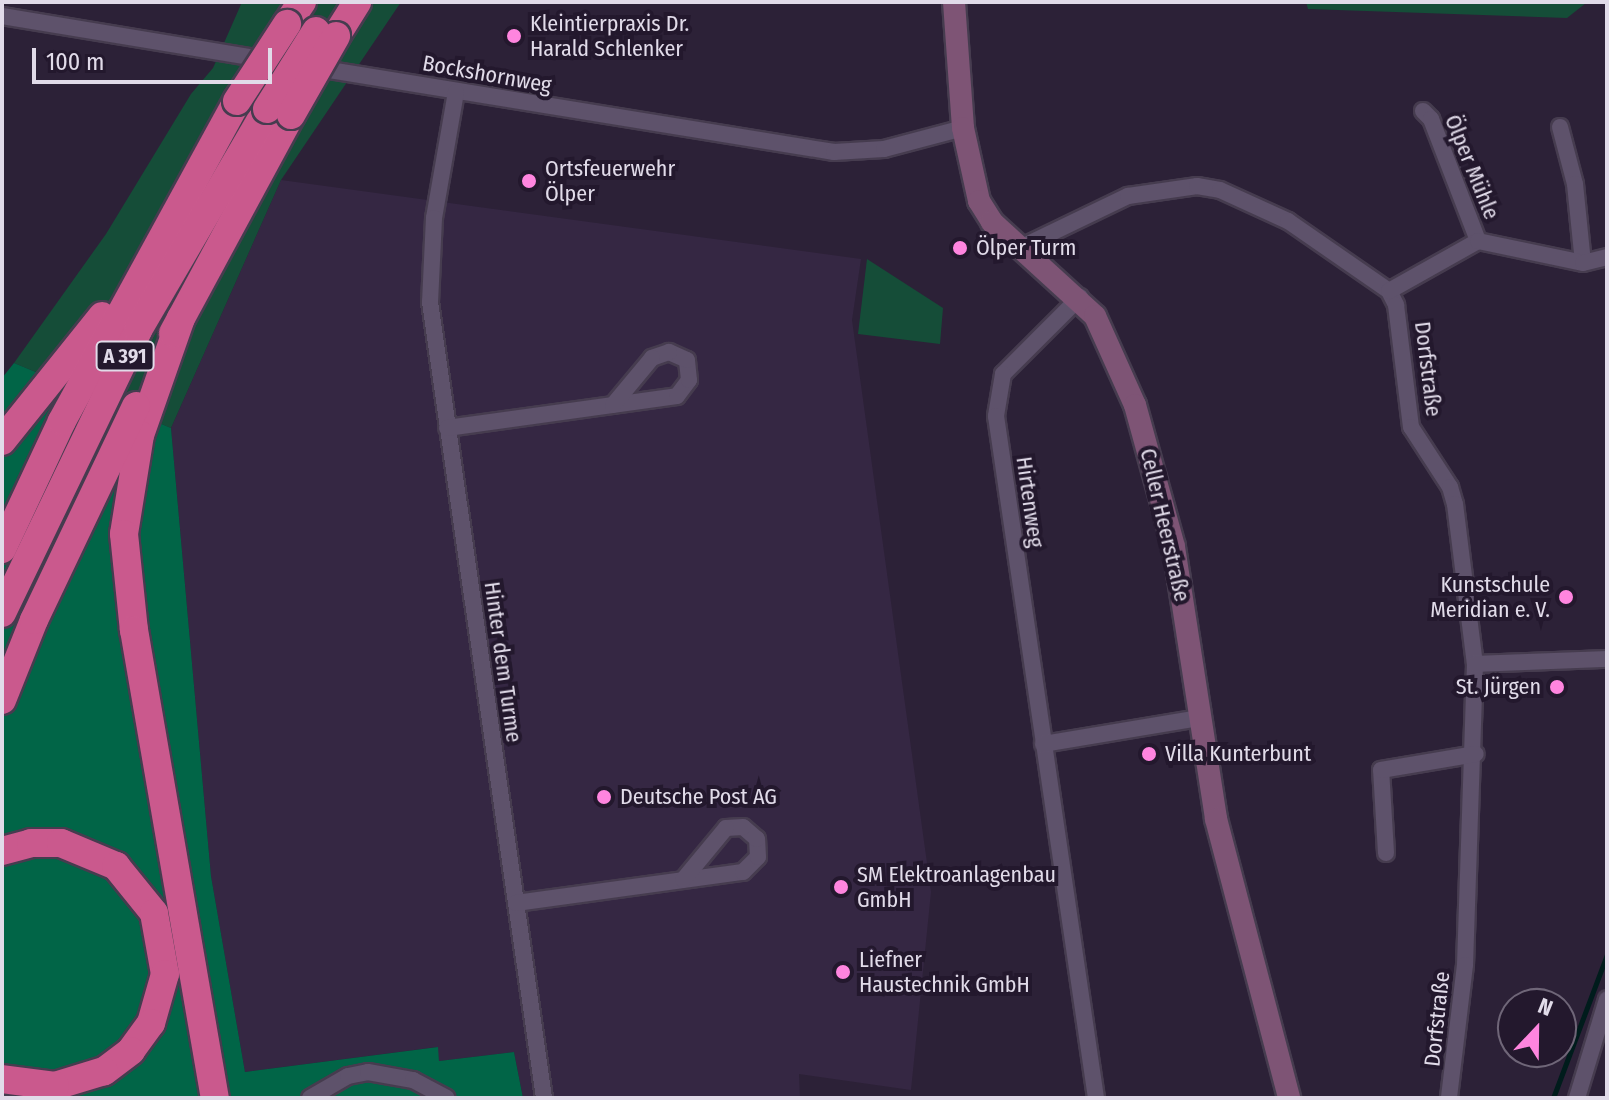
<!DOCTYPE html>
<meta charset="utf-8">
<style>
body{margin:0}
#map{position:relative;width:1609px;height:1100px;overflow:hidden;background:#2c2137;font-family:"Fira Sans Condensed",sans-serif}
div>[style]{position:absolute}
[style*='--x']{left:calc(var(--x)*1px);top:calc(var(--y)*1px);width:calc(var(--w)*1px);rotate:calc(var(--a)*1deg)}
.built>*{inset:0;background:#352743}
.green>*{inset:0;background:#154d38}
.forest>*{inset:0;background:#016547}
.stream>*{height:5px;margin:-2.5px;padding:0 2.5px;transform-origin:2.5px;border-radius:2.5px;background:#001c1c}
.roads{filter:drop-shadow(2px 0 #463c4f) drop-shadow(-2px 0 #463c4f) drop-shadow(0 2px #463c4f) drop-shadow(0 -2px #463c4f)}
.street>*{height:16px;margin:-8px;padding:0 8px;transform-origin:8px;border-radius:8px;background:#5e526b}
.secondary>*{height:22px;margin:-11px;padding:0 11px;transform-origin:11px;border-radius:11px;background:#7e5475}
.highway>*{height:28px;margin:-14px;padding:0 14px;transform-origin:14px;border-radius:14px;background:#ca598d}
.bridges{filter:drop-shadow(2px 0 #463c4f) drop-shadow(-2px 0 #463c4f) drop-shadow(0 2px #463c4f) drop-shadow(0 -2px #463c4f)}
.highway-bridge>*{height:28px;margin:-14px;padding:0 14px;transform-origin:14px;border-radius:14px;background:#ca598d}
.dots>*{width:22px;height:22px;translate:-50% -50%;box-sizing:border-box;border:4px solid #23182d;border-radius:50%}
span{translate:-50% -50%;white-space:nowrap;text-align:center;line-height:1.15;-webkit-text-stroke:8px #23182d;paint-order:stroke}
.shield-label span{padding:2px 6px;background:#23182d;border:2px solid;border-radius:6px;-webkit-text-stroke-width:0}
.shield-label{font-size:20px;color:#e1dbe9;font-weight:700}
.poi-label{font-size:22px;color:#e1dbe9}
.left{translate:0 -50%;text-align:left}
.right{translate:-100% -50%;text-align:right}
.street-label{font-size:22px;color:#e1dbe9}
.frame{position:absolute;inset:0;border:4px solid #e1dbe9;pointer-events:none}
.north{position:absolute;left:1497px;top:988px;width:80px;height:80px;box-sizing:border-box;background:#23182d;border:2px solid #6f6678;border-radius:50%;rotate:22deg;font-size:22px;font-weight:700;line-height:32px;text-align:center;color:#e1dbe9}
.north::after{content:'';display:block;margin:auto;width:28px;height:36px;background:#ff85df;clip-path:polygon(50% 0,100% 100%,50% 72%,0 100%)}
.scale{position:absolute;left:32px;top:48px;width:240px;height:36px;box-sizing:border-box;border:4px solid #e1dbe9;border-top:0;padding-left:10px;font-size:24px;line-height:28px;white-space:nowrap;color:#e1dbe9;-webkit-text-stroke:6px #23182d;paint-order:stroke}
</style>
<div id="map">
<div class="built">
<i style="clip-path:polygon(281px 180px,861px 259px,852px 320px,931px 892px,911px 1090px,799px 1074px,800px 1098px,523px 1098px,514px 1052px,439px 1061px,437px 1047px,245px 1072px,211px 876px,171px 428px)"></i>
</div>
<div class="green">
<i style="clip-path:polygon(242px 2px,401px 2px,281px 180px,171px 428px,14px 363px,106px 234px,191px 94px,213px 68px)"></i>
<i style="clip-path:polygon(1306px 2px,1586px 2px,1586px 3px,1567px 18px,1308px 9px)"></i>
<i style="clip-path:polygon(867px 259px,943px 308px,940px 344px,858px 334px)"></i>
</div>
<div class="forest">
<i style="clip-path:polygon(14px 363px,171px 428px,211px 876px,245px 1072px,438px 1047px,439px 1061px,514px 1052px,523px 1098px,2px 1098px,2px 378px)"></i>
</div>
<div class="stream">
<i style="--x:1553;--y:1098;--w:154;--a:-69.4"></i>
</div>
<div class="roads">
<div class="street">
<i style="--x:2;--y:16;--w:270;--a:9.4"></i>
<i style="--x:311;--y:67;--w:530;--a:9.23"></i>
<i style="--x:834;--y:152;--w:50;--a:-3.4"></i>
<i style="--x:884;--y:149;--w:82;--a:-14.9"></i>
<i style="--x:456;--y:92;--w:128;--a:99.9"></i>
<i style="--x:434;--y:218;--w:84;--a:92.7"></i>
<i style="--x:430;--y:302;--w:804;--a:81.85"></i>
<i style="--x:1423;--y:111;--w:11;--a:45"></i>
<i style="--x:1431;--y:119;--w:131;--a:68.9"></i>
<i style="--x:1560;--y:127;--w:59;--a:75.3"></i>
<i style="--x:1575;--y:184;--w:79;--a:84.2"></i>
<i style="--x:1022;--y:247;--w:118;--a:-25.7"></i>
<i style="--x:1128;--y:196;--w:70;--a:-8.2"></i>
<i style="--x:1197;--y:186;--w:23;--a:10"></i>
<i style="--x:1220;--y:190;--w:75;--a:24.5"></i>
<i style="--x:1288;--y:221;--w:123;--a:34.7"></i>
<i style="--x:1389;--y:291;--w:16;--a:63"></i>
<i style="--x:1396;--y:305;--w:123;--a:83"></i>
<i style="--x:1411;--y:427;--w:72;--a:57"></i>
<i style="--x:1450;--y:487;--w:18;--a:74"></i>
<i style="--x:1455;--y:504;--w:161;--a:82.9"></i>
<i style="--x:1475;--y:664;--w:301;--a:91.9"></i>
<i style="--x:1465;--y:965;--w:134;--a:96.9"></i>
<i style="--x:1389;--y:291;--w:102;--a:-29.3"></i>
<i style="--x:1478;--y:241;--w:107;--a:11.8"></i>
<i style="--x:1583;--y:263;--w:25;--a:-14"></i>
<i style="--x:1080;--y:297;--w:109;--a:135"></i>
<i style="--x:1003;--y:374;--w:43;--a:99.5"></i>
<i style="--x:996;--y:416;--w:689;--a:81.66"></i>
<i style="--x:447;--y:428;--w:232;--a:-7.9"></i>
<i style="--x:677;--y:396;--w:20;--a:-53"></i>
<i style="--x:689;--y:380;--w:20;--a:-96"></i>
<i style="--x:687;--y:360;--w:20;--a:-156"></i>
<i style="--x:669;--y:352;--w:18;--a:161"></i>
<i style="--x:652;--y:358;--w:61;--a:129.7"></i>
<i style="--x:1475;--y:664;--w:132;--a:-2.2"></i>
<i style="--x:1043;--y:744;--w:157;--a:-9.5"></i>
<i style="--x:1386;--y:853;--w:83;--a:-93.4"></i>
<i style="--x:1381;--y:770;--w:96;--a:-9.6"></i>
<i style="--x:516;--y:903;--w:229;--a:-7.8"></i>
<i style="--x:743;--y:872;--w:21;--a:-45"></i>
<i style="--x:758;--y:857;--w:18;--a:-93"></i>
<i style="--x:757;--y:839;--w:18;--a:-139"></i>
<i style="--x:743;--y:827;--w:17;--a:177"></i>
<i style="--x:726;--y:828;--w:67;--a:129.6"></i>
<i style="--x:310;--y:1098;--w:44;--a:-30.1"></i>
<i style="--x:348;--y:1076;--w:20;--a:-11"></i>
<i style="--x:368;--y:1072;--w:46;--a:10.1"></i>
<i style="--x:413;--y:1080;--w:38;--a:28"></i>
<i style="--x:1577;--y:1098;--w:103;--a:-73.1"></i>
</div>
<div class="secondary">
<i style="--x:954;--y:2;--w:126;--a:85.9"></i>
<i style="--x:963;--y:128;--w:75;--a:77.6"></i>
<i style="--x:979;--y:201;--w:25;--a:58"></i>
<i style="--x:992;--y:222;--w:139;--a:42.4"></i>
<i style="--x:1095;--y:316;--w:98;--a:65.8"></i>
<i style="--x:1135;--y:405;--w:147;--a:74.6"></i>
<i style="--x:1174;--y:547;--w:275;--a:81.2"></i>
<i style="--x:1216;--y:819;--w:288;--a:75.3"></i>
</div>
<div class="highway">
<i style="--x:287;--y:24;--w:27;--a:-56"></i>
<i style="--x:336;--y:36;--w:40;--a:-58"></i>
<i style="--x:181;--y:318;--w:124;--a:109.3"></i>
<i style="--x:140;--y:435;--w:100;--a:99.2"></i>
<i style="--x:124;--y:534;--w:97;--a:84.1"></i>
<i style="--x:134;--y:630;--w:475;--a:80.2"></i>
<i style="--x:173;--y:333;--w:248;--a:-61.6"></i>
<i style="--x:2;--y:441;--w:160;--a:-51.3"></i>
<i style="--x:2;--y:549;--w:141;--a:-64.9"></i>
<i style="--x:62;--y:421;--w:365;--a:-61.3"></i>
<i style="--x:2;--y:613;--w:314;--a:-64.3"></i>
<i style="--x:138;--y:330;--w:256;--a:-59.7"></i>
<i style="--x:2;--y:700;--w:86;--a:-68.2"></i>
<i style="--x:34;--y:620;--w:237;--a:-64.5"></i>
<i style="--x:2;--y:851;--w:30;--a:-15"></i>
<i style="--x:31;--y:843;--w:30;--a:0"></i>
<i style="--x:61;--y:843;--w:60;--a:22.7"></i>
<i style="--x:116;--y:866;--w:60;--a:51"></i>
<i style="--x:154;--y:913;--w:62;--a:79.8"></i>
<i style="--x:165;--y:974;--w:51;--a:105.9"></i>
<i style="--x:151;--y:1023;--w:34;--a:126"></i>
<i style="--x:131;--y:1051;--w:34;--a:143"></i>
<i style="--x:104;--y:1071;--w:51;--a:163"></i>
<i style="--x:55;--y:1086;--w:53;--a:-172.5"></i>
</div>
</div>
<div class="bridges">
<div class="highway-bridge">
<i style="--x:237;--y:101;--w:92;--a:-57"></i>
<i style="--x:267;--y:109;--w:92;--a:-57.9"></i>
<i style="--x:291;--y:115;--w:91;--a:-60.3"></i>
</div>
</div>
<div class="dots">
<i style="left:514px;top:36px;background:#ff85df"></i>
<i style="left:529px;top:181px;background:#ff85df"></i>
<i style="left:960px;top:248px;background:#ff85df"></i>
<i style="left:1566px;top:597px;background:#ff85df"></i>
<i style="left:1557px;top:687px;background:#ff85df"></i>
<i style="left:1149px;top:754px;background:#ff85df"></i>
<i style="left:604px;top:797px;background:#ff85df"></i>
<i style="left:841px;top:887px;background:#ff85df"></i>
<i style="left:843px;top:972px;background:#ff85df"></i>
</div>
<div class="shield-label">
<span style="left:125px;top:356px">A 391</span>
</div>
<div class="poi-label">
<span class="left" style="left:530px;top:36px">Kleintierpraxis Dr.<br>Harald Schlenker</span>
<span class="left" style="left:545px;top:181px">Ortsfeuerwehr<br>Ölper</span>
<span class="left" style="left:976px;top:248px">Ölper Turm</span>
<span class="right" style="left:1550px;top:597px">Kunstschule<br>Meridian e. V.</span>
<span class="right" style="left:1541px;top:687px">St. Jürgen</span>
<span class="left" style="left:1165px;top:754px">Villa Kunterbunt</span>
<span class="left" style="left:620px;top:797px">Deutsche Post AG</span>
<span class="left" style="left:857px;top:887px">SM Elektroanlagenbau<br>GmbH</span>
<span class="left" style="left:859px;top:972px">Liefner<br>Haustechnik GmbH</span>
</div>
<div class="street-label">
<span style="left:487px;top:74px;rotate:10deg">Bockshornweg</span>
<span style="left:1472px;top:167px;rotate:68deg">Ölper Mühle</span>
<span style="left:1428px;top:369px;rotate:83deg">Dorfstraße</span>
<span style="left:1030px;top:502px;rotate:82deg">Hirtenweg</span>
<span style="left:1165px;top:525px;rotate:77deg">Celler Heerstraße</span>
<span style="left:503px;top:662px;rotate:82deg">Hinter dem Turme</span>
<span style="left:1437px;top:1019px;rotate:-84deg">Dorfstraße</span>
</div>
<div class="frame"></div>
<div class="north">N</div>
<div class="scale">100 m</div>
</div>
